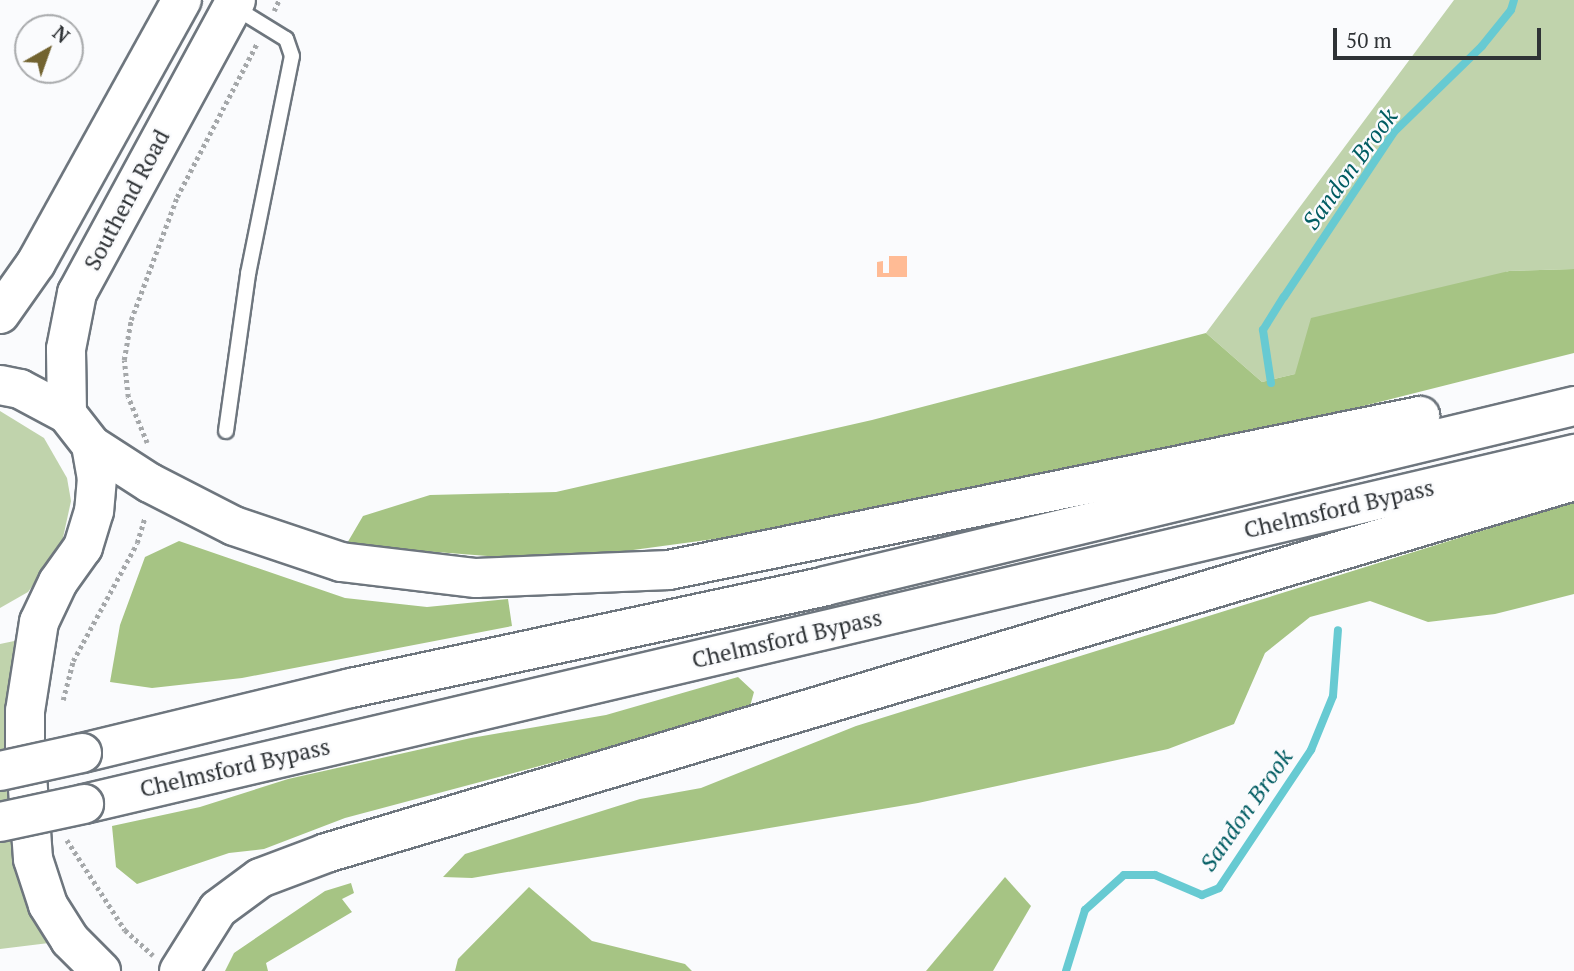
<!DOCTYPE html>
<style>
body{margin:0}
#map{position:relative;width:1574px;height:971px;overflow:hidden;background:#fafbfd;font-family:"PT Serif",serif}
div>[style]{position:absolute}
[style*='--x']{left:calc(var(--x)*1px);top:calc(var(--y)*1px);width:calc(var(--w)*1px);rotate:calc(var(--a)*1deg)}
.green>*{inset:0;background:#c0d3ac}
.forest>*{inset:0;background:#a6c484}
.stream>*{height:8px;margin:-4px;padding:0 4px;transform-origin:4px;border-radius:4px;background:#67cad2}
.building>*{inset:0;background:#ffbb95}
.path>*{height:4.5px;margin-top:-2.25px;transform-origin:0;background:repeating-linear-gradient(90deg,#a5a8aa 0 3.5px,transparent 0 7px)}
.roads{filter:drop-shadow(2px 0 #6e767e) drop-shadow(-2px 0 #6e767e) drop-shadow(0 2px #6e767e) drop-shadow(0 -2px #6e767e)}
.lane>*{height:14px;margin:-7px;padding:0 7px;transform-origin:7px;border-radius:7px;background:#fff}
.primary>*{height:38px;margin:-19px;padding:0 19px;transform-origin:19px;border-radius:19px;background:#fff}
.highway>*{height:38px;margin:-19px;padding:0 19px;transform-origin:19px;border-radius:19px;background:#fff}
.bridges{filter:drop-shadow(2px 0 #6e767e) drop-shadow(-2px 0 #6e767e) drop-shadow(0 2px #6e767e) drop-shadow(0 -2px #6e767e)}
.highway-bridge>*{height:38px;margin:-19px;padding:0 19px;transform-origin:19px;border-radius:19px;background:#fff}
span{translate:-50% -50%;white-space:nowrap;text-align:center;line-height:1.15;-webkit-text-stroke:5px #fafbfd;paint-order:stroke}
.street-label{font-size:23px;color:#2f3336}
.water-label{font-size:24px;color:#005c62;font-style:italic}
.north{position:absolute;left:14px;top:14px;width:70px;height:70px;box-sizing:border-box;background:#fafbfd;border:2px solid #a9abad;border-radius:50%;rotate:40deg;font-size:19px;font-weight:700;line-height:28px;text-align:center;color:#2f3336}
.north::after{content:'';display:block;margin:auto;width:24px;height:32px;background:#726330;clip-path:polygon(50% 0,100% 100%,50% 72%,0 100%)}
.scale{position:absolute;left:1333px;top:28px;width:208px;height:32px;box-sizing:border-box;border:4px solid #2f3336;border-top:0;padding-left:9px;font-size:21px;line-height:24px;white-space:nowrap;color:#2f3336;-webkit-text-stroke:5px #fafbfd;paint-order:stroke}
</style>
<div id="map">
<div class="green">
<i style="clip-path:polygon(1454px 0,1574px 0,1574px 269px,1508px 271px,1295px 374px,1262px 382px,1206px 333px)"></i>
<i style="clip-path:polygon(0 411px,44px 438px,67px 478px,71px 501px,61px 547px,28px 592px,0 608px)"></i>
<i style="clip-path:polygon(19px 640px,15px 862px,25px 897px,49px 943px,0 949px,0 644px)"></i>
</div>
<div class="forest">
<i style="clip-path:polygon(1574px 269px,1574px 353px,1288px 425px,802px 527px,552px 561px,346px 545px,363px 516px,430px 495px,556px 492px,872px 420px,1206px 333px,1262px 382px,1295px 374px,1311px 318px,1509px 271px)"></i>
<i style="clip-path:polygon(1574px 502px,1574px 594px,1495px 614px,1428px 622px,1370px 601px,1310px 617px,1265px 653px,1234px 724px,1168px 749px,918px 803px,472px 878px,443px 877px,465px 854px,640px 799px,701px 788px,856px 726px)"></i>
<i style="clip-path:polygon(179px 541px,345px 598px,427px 607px,508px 599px,512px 626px,242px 678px,152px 688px,110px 682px,120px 625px,145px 557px)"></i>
<i style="clip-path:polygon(738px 677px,754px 692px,749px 710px,345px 818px,264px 849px,229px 853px,137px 884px,116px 867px,112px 826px,200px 807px,288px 779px,471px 738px,606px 715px)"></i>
<i style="clip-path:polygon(1005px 877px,1031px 906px,993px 971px,926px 971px)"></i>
<i style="clip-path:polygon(351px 883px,354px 893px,342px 899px,352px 912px,266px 963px,268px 971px,225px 971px,234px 953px,325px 891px)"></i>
<i style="clip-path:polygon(529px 887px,592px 941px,685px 964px,692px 971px,455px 971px,458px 959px)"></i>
</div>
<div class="stream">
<i style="--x:1271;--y:383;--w:54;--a:-98.6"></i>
<i style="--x:1263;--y:330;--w:39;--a:-58"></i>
<i style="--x:1284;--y:297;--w:198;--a:-56.3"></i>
<i style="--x:1394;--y:132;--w:123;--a:-44.3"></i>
<i style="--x:1482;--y:46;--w:46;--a:-51.1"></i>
<i style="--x:1511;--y:10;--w:10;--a:-73"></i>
<i style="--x:1066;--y:971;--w:64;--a:-72.7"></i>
<i style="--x:1085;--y:910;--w:52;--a:-41.9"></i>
<i style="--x:1124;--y:875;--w:31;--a:0"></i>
<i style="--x:1155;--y:875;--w:51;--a:23.1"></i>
<i style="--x:1202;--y:895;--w:18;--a:-22"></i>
<i style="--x:1219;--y:888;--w:166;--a:-56.3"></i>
<i style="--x:1311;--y:750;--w:58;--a:-67.8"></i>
<i style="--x:1333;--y:696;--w:66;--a:-85.7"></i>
</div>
<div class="building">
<i style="clip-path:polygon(889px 256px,907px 256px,907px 277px,877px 277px,877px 262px,883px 261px,883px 273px,889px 273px)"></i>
</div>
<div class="path">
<i style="--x:274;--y:11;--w:12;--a:-66"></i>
<i style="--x:147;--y:443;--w:50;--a:-112.4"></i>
<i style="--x:128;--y:397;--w:37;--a:-96"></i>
<i style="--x:124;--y:360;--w:41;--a:-80.1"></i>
<i style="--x:131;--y:320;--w:131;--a:-69.5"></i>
<i style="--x:177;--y:197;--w:174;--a:-62.5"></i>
<i style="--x:63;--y:700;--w:40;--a:-75.6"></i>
<i style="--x:73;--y:661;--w:134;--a:-61.5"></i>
<i style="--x:137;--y:543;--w:27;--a:-73"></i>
<i style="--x:67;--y:840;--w:107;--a:57.2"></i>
<i style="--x:125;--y:930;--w:38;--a:42"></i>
</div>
<div class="roads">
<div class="lane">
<i style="--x:226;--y:431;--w:159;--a:-82"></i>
<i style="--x:248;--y:274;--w:222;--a:-78.6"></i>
<i style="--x:292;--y:56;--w:18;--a:-109"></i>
<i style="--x:286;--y:39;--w:61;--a:-148.4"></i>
</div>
<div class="primary">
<i style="--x:0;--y:314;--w:62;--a:-54.8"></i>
<i style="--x:36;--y:263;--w:301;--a:-61"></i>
<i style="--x:67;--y:414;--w:65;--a:-90.9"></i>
<i style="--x:66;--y:349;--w:57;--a:-78.9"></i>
<i style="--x:77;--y:293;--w:333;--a:-61.5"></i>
</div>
<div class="highway">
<i style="--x:0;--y:385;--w:20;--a:11"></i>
<i style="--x:20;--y:389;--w:53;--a:28"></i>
<i style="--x:67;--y:414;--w:39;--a:52"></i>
<i style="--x:91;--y:445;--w:34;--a:80"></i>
<i style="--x:97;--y:478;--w:33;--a:95"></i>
<i style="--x:94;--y:511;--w:38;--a:107"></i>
<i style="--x:83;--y:547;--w:43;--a:125.5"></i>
<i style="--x:58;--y:582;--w:44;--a:115.4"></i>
<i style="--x:39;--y:622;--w:90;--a:98.9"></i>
<i style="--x:25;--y:711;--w:36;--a:90"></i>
<i style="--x:25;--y:747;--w:112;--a:85.9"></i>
<i style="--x:33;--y:859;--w:48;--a:71.9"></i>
<i style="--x:48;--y:905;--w:41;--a:57.8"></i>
<i style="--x:70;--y:940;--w:44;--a:45"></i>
<i style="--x:91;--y:445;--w:70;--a:32.8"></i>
<i style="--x:150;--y:483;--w:94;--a:27.1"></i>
<i style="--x:234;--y:526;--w:113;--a:18.6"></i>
<i style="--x:341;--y:562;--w:136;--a:6.8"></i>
<i style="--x:476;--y:578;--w:193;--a:-2.4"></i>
<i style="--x:669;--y:570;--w:767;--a:-11.59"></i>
<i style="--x:82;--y:753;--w:277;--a:-13.6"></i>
<i style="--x:351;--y:688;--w:485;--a:-12.1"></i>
<i style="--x:825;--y:586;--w:770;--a:-13.51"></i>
<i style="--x:84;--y:804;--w:1531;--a:-13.22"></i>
<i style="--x:179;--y:971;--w:73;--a:-57.8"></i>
<i style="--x:218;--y:909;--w:52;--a:-36.4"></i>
<i style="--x:260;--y:878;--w:71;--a:-20.7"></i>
<i style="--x:326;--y:853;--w:1302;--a:-16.6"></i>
</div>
</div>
<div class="bridges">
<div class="highway-bridge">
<i style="--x:0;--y:771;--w:84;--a:-12.4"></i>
<i style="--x:0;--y:822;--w:86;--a:-12.1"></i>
</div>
</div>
<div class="street-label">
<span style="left:127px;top:200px;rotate:-62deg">Southend Road</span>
<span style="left:1339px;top:509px;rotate:-13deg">Chelmsford Bypass</span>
<span style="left:787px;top:639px;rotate:-13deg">Chelmsford Bypass</span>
<span style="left:235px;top:768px;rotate:-13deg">Chelmsford Bypass</span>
</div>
<div class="water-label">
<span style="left:1350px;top:169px;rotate:-54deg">Sandon Brook</span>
<span style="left:1246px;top:810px;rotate:-55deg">Sandon Brook</span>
</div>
<div class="north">N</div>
<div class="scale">50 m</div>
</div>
